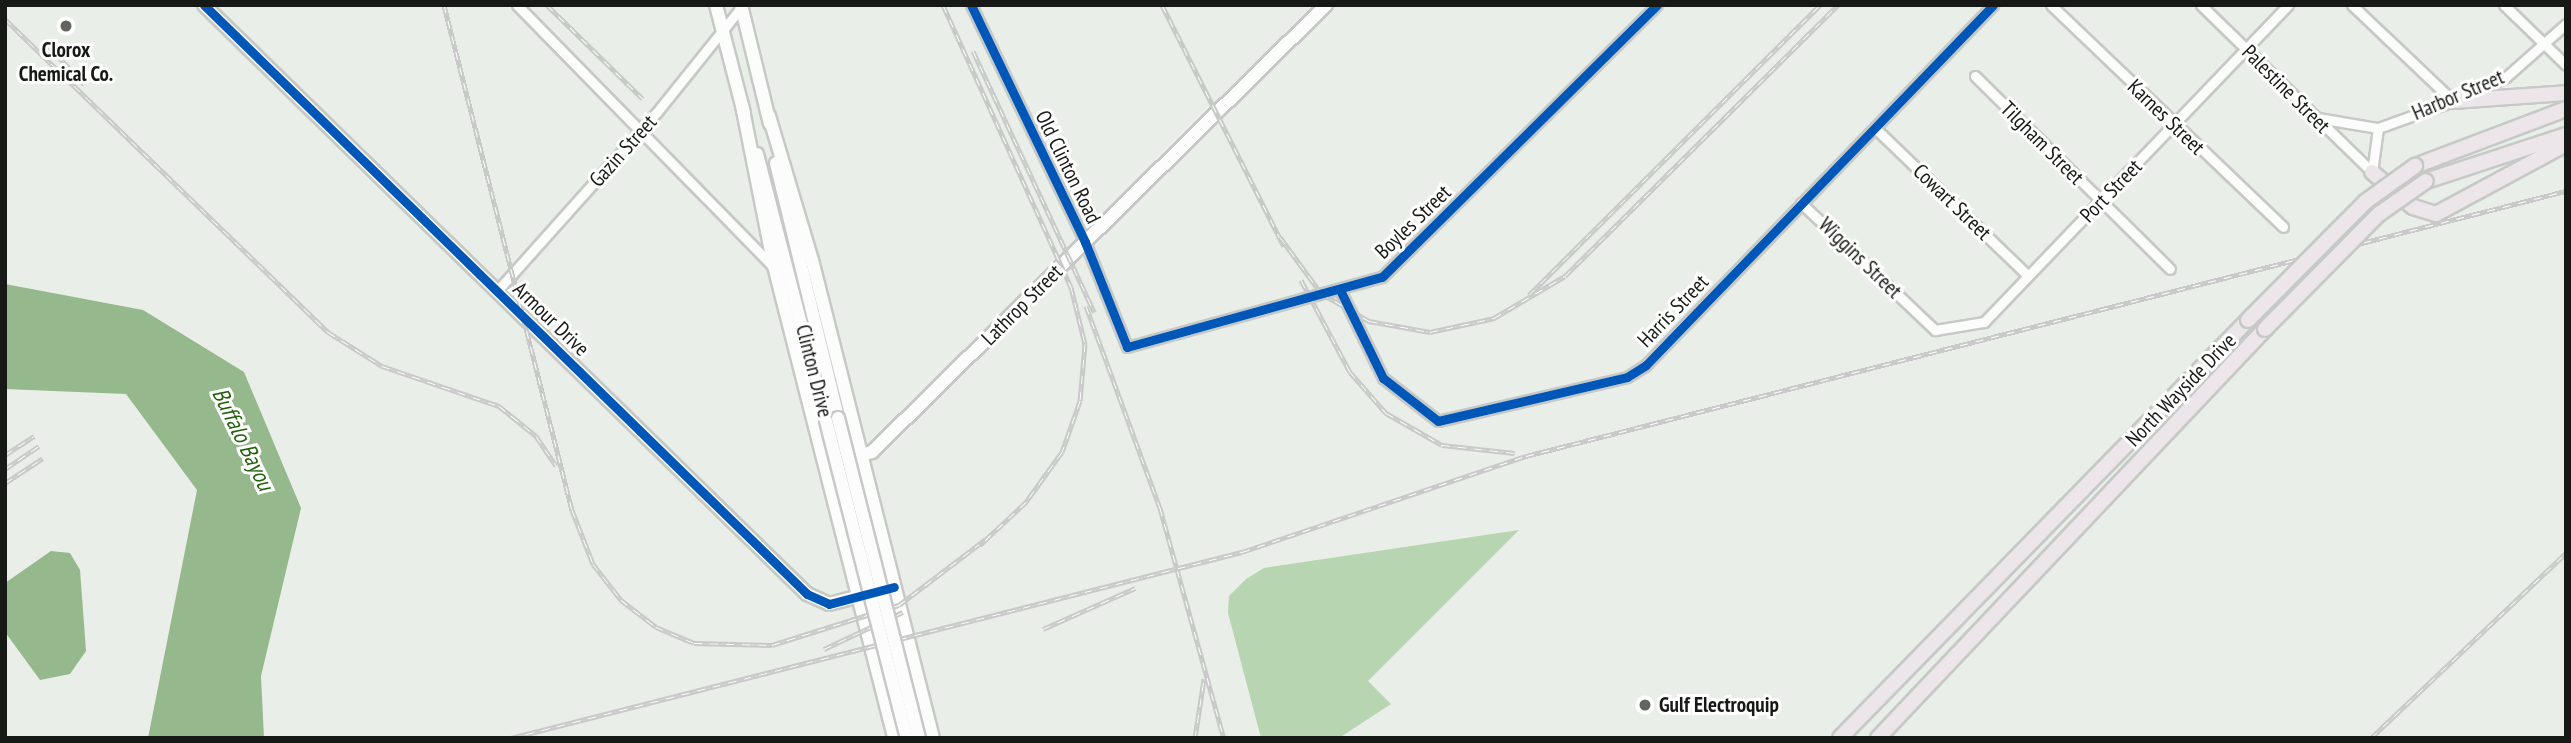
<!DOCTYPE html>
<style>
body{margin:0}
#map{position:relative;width:2571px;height:743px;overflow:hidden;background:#eaeee9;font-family:"PT Sans Narrow",sans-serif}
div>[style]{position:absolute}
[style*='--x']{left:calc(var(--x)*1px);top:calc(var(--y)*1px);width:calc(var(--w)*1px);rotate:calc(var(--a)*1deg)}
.forest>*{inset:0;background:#b7d5b0}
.water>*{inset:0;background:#95b88c}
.roads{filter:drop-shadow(2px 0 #c6c9c5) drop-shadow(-2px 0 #c6c9c5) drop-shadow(0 2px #c6c9c5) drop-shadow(0 -2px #c6c9c5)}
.street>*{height:9px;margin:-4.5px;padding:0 4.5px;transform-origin:4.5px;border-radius:4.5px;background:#fcfcfc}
.secondary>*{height:12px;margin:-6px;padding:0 6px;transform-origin:6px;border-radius:6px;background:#fcfcfc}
.primary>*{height:14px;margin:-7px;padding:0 7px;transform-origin:7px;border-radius:7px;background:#ece6ea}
.rail>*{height:5px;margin-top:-2.5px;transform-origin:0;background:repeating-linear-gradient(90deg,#fff 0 8px,#c8c9c8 0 16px);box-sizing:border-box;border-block:2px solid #c8c9c8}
.bridges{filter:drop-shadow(2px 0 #c6c9c5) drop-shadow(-2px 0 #c6c9c5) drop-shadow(0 2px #c6c9c5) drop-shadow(0 -2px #c6c9c5)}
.secondary-bridge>*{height:12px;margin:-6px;padding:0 6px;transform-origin:6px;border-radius:6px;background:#fcfcfc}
.primary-bridge>*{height:14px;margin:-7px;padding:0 7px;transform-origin:7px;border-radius:7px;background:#ece6ea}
.cycleway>*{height:9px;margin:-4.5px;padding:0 4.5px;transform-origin:4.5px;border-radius:4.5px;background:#0057b8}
.dots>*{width:19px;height:19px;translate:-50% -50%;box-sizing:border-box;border:4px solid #fff;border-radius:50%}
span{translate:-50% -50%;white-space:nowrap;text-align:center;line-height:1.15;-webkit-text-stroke:6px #fff;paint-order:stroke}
.poi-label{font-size:21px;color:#171916;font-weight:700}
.left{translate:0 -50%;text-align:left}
.street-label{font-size:21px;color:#171916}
.water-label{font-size:23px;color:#226109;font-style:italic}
.frame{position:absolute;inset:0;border:7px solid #171916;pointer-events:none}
</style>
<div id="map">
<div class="forest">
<i style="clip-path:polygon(1519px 530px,1368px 681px,1391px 704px,1339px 738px,1261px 738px,1228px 613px,1229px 596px,1246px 579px,1264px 568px)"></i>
</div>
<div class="water">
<i style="clip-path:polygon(5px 284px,143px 310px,244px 372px,301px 508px,261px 676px,264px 738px,148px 738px,197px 490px,126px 394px,5px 389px)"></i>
<i style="clip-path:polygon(51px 551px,70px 553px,80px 570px,86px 651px,70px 674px,40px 680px,5px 632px,5px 583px)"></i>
</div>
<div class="roads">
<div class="street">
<i style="--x:517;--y:5;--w:366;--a:45.6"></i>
<i style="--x:971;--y:5;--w:263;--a:64.3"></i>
<i style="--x:1085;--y:242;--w:113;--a:68.2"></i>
<i style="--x:1127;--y:347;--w:264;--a:-15.4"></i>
<i style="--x:1382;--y:277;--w:387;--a:-44.7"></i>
<i style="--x:2051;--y:5;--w:321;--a:43.7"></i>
<i style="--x:2201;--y:5;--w:239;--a:44.3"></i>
<i style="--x:2352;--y:5;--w:139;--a:43.5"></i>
<i style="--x:2504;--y:5;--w:86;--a:44.1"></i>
<i style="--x:1975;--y:76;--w:274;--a:44.7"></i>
<i style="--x:2318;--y:118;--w:61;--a:9.5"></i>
<i style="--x:2378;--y:128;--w:80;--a:-19.8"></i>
<i style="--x:2453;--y:101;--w:58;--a:-24.4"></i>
<i style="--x:2506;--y:77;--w:80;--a:-41.5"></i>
<i style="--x:1876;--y:129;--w:211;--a:44"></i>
<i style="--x:2372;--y:172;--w:44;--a:-82.2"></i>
<i style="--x:1801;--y:203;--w:185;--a:43.5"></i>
<i style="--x:1935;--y:330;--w:50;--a:-9.3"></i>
<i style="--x:1984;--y:322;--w:439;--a:-46.2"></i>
<i style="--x:497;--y:291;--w:240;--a:-48.2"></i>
<i style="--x:657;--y:112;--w:137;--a:-51.2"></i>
<i style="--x:1341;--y:292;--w:96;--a:64"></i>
<i style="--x:1383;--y:378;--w:70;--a:38"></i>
<i style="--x:1438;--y:421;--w:194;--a:-13.1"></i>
<i style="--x:1627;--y:377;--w:22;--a:-32"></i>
<i style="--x:1646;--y:365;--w:500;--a:-46.05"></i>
</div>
<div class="secondary">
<i style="--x:204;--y:5;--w:843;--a:44.33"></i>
<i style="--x:807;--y:594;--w:24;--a:24"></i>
<i style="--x:829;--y:604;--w:67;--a:-14.7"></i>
<i style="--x:716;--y:5;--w:112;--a:75.5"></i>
<i style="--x:741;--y:5;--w:122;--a:76.3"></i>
<i style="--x:742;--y:105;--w:164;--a:78.8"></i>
<i style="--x:774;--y:266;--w:487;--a:75.7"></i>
<i style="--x:769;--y:116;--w:150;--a:73.4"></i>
<i style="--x:812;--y:260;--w:493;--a:75.8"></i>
<i style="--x:757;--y:154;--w:276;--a:75.5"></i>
<i style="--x:776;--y:163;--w:262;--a:76.3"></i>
<i style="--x:825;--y:464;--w:49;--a:-14.3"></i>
<i style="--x:872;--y:452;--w:637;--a:-44.55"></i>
</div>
<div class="primary">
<i style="--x:2453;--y:101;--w:113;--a:-4"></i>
<i style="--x:2415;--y:166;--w:161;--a:-20.7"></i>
<i style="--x:2372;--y:172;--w:54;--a:40.5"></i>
<i style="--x:2413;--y:207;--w:24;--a:17"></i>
<i style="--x:2436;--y:214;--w:148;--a:-28.3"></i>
<i style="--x:2426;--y:181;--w:147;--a:-18.2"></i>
<i style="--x:1840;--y:738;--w:584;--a:-45.69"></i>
<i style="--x:1878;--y:738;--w:563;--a:-46.58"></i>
</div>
</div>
<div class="rail">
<i style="--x:444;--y:5;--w:521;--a:75.78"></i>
<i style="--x:572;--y:510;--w:58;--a:68.7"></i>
<i style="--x:593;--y:564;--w:46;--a:52.1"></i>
<i style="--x:621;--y:600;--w:44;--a:37.6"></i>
<i style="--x:656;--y:627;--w:41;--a:22.8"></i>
<i style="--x:694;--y:643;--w:78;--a:1.5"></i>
<i style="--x:772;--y:645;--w:133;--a:-17.5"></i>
<i style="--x:899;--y:605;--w:109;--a:-37.2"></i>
<i style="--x:547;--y:5;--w:134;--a:44.4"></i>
<i style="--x:943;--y:5;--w:310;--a:65.6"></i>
<i style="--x:1071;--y:287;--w:59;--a:76.2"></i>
<i style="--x:1085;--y:344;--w:57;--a:95"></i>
<i style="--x:1080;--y:401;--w:54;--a:109.4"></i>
<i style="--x:1062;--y:452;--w:62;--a:125.8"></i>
<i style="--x:1026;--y:502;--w:63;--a:136.9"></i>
<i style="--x:1162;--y:5;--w:270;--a:63.2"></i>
<i style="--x:5;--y:19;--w:450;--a:44.1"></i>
<i style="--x:328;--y:332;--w:64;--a:32.2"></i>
<i style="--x:382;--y:366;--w:124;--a:18.9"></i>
<i style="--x:499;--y:406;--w:48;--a:39"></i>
<i style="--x:536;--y:436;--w:36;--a:56"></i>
<i style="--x:46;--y:43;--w:56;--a:47.2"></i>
<i style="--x:973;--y:51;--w:288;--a:65.1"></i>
<i style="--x:1280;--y:237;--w:69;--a:53.8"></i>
<i style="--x:1321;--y:293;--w:56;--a:30.3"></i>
<i style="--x:1369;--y:321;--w:62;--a:10.2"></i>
<i style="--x:1430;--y:332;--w:66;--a:-12.3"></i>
<i style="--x:1494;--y:318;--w:82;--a:-30.6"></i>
<i style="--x:1565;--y:276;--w:385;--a:-44.8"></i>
<i style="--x:1301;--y:280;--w:104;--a:62"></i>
<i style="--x:1350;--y:372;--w:55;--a:48.7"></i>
<i style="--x:1386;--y:413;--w:64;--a:29.7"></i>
<i style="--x:1442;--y:445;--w:73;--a:6.3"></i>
<i style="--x:1529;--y:295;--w:411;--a:-44.9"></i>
<i style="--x:1086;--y:306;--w:215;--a:69.9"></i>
<i style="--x:1160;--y:508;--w:239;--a:74.5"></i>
<i style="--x:5;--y:455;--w:35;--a:-33"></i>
<i style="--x:5;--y:469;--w:41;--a:-34.1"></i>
<i style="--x:5;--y:483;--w:45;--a:-33.3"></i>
<i style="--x:1043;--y:629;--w:101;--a:-24"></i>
<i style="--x:824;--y:649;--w:87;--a:-25.1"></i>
<i style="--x:511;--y:738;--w:754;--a:-14.28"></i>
<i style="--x:1242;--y:552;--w:300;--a:-18.7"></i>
<i style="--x:1526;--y:456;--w:1073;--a:-14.3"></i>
<i style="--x:1195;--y:738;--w:60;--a:-81.3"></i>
<i style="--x:2371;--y:738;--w:269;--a:-43.5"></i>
</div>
<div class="bridges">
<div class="secondary-bridge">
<i style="--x:838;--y:418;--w:330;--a:75.8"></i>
<i style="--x:826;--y:421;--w:327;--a:75.7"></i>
</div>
<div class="primary-bridge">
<i style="--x:2248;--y:320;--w:166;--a:-45.2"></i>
<i style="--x:2365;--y:202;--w:62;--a:-35.8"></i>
<i style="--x:2265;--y:329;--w:162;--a:-45.3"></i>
<i style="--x:2379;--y:214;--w:57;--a:-35.1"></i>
</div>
</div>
<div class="cycleway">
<i style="--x:204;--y:5;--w:843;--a:44.33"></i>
<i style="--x:807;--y:594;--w:24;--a:24"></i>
<i style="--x:829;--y:604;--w:67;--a:-14.7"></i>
<i style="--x:971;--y:5;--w:263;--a:64.3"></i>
<i style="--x:1085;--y:242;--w:113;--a:68.2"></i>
<i style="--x:1127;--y:347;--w:264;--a:-15.4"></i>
<i style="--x:1382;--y:277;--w:387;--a:-44.7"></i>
<i style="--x:1341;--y:292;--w:96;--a:64"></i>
<i style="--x:1383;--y:378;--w:70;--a:38"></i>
<i style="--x:1438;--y:421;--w:194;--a:-13.1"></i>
<i style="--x:1627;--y:377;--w:22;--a:-32"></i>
<i style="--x:1646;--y:365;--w:500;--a:-46.05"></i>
</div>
<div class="dots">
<i style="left:66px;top:26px;background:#616460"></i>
<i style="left:1645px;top:705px;background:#616460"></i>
</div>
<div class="poi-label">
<span style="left:66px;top:62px">Clorox<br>Chemical Co.</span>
<span class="left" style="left:1659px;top:705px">Gulf Electroquip</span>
</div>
<div class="street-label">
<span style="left:2286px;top:89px;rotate:45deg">Palestine Street</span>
<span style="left:2458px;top:95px;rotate:-23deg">Harbor Street</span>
<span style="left:2166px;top:117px;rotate:44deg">Karnes Street</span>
<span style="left:2042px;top:143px;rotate:45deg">Tilgham Street</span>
<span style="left:623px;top:151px;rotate:-48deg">Gazin Street</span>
<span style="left:1068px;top:167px;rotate:64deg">Old Clinton Road</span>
<span style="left:2111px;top:191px;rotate:-46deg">Port Street</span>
<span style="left:1952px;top:202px;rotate:44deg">Cowart Street</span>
<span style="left:1413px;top:222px;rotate:-44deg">Boyles Street</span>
<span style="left:1860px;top:258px;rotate:44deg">Wiggins Street</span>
<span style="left:1022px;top:305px;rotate:-45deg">Lathrop Street</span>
<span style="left:1673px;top:311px;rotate:-46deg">Harris Street</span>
<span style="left:551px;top:319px;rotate:44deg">Armour Drive</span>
<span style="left:814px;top:371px;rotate:76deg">Clinton Drive</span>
<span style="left:2181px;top:390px;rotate:-46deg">North Wayside Drive</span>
</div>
<div class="water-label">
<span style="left:243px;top:439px;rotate:64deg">Buffalo Bayou</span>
</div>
<div class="frame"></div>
</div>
